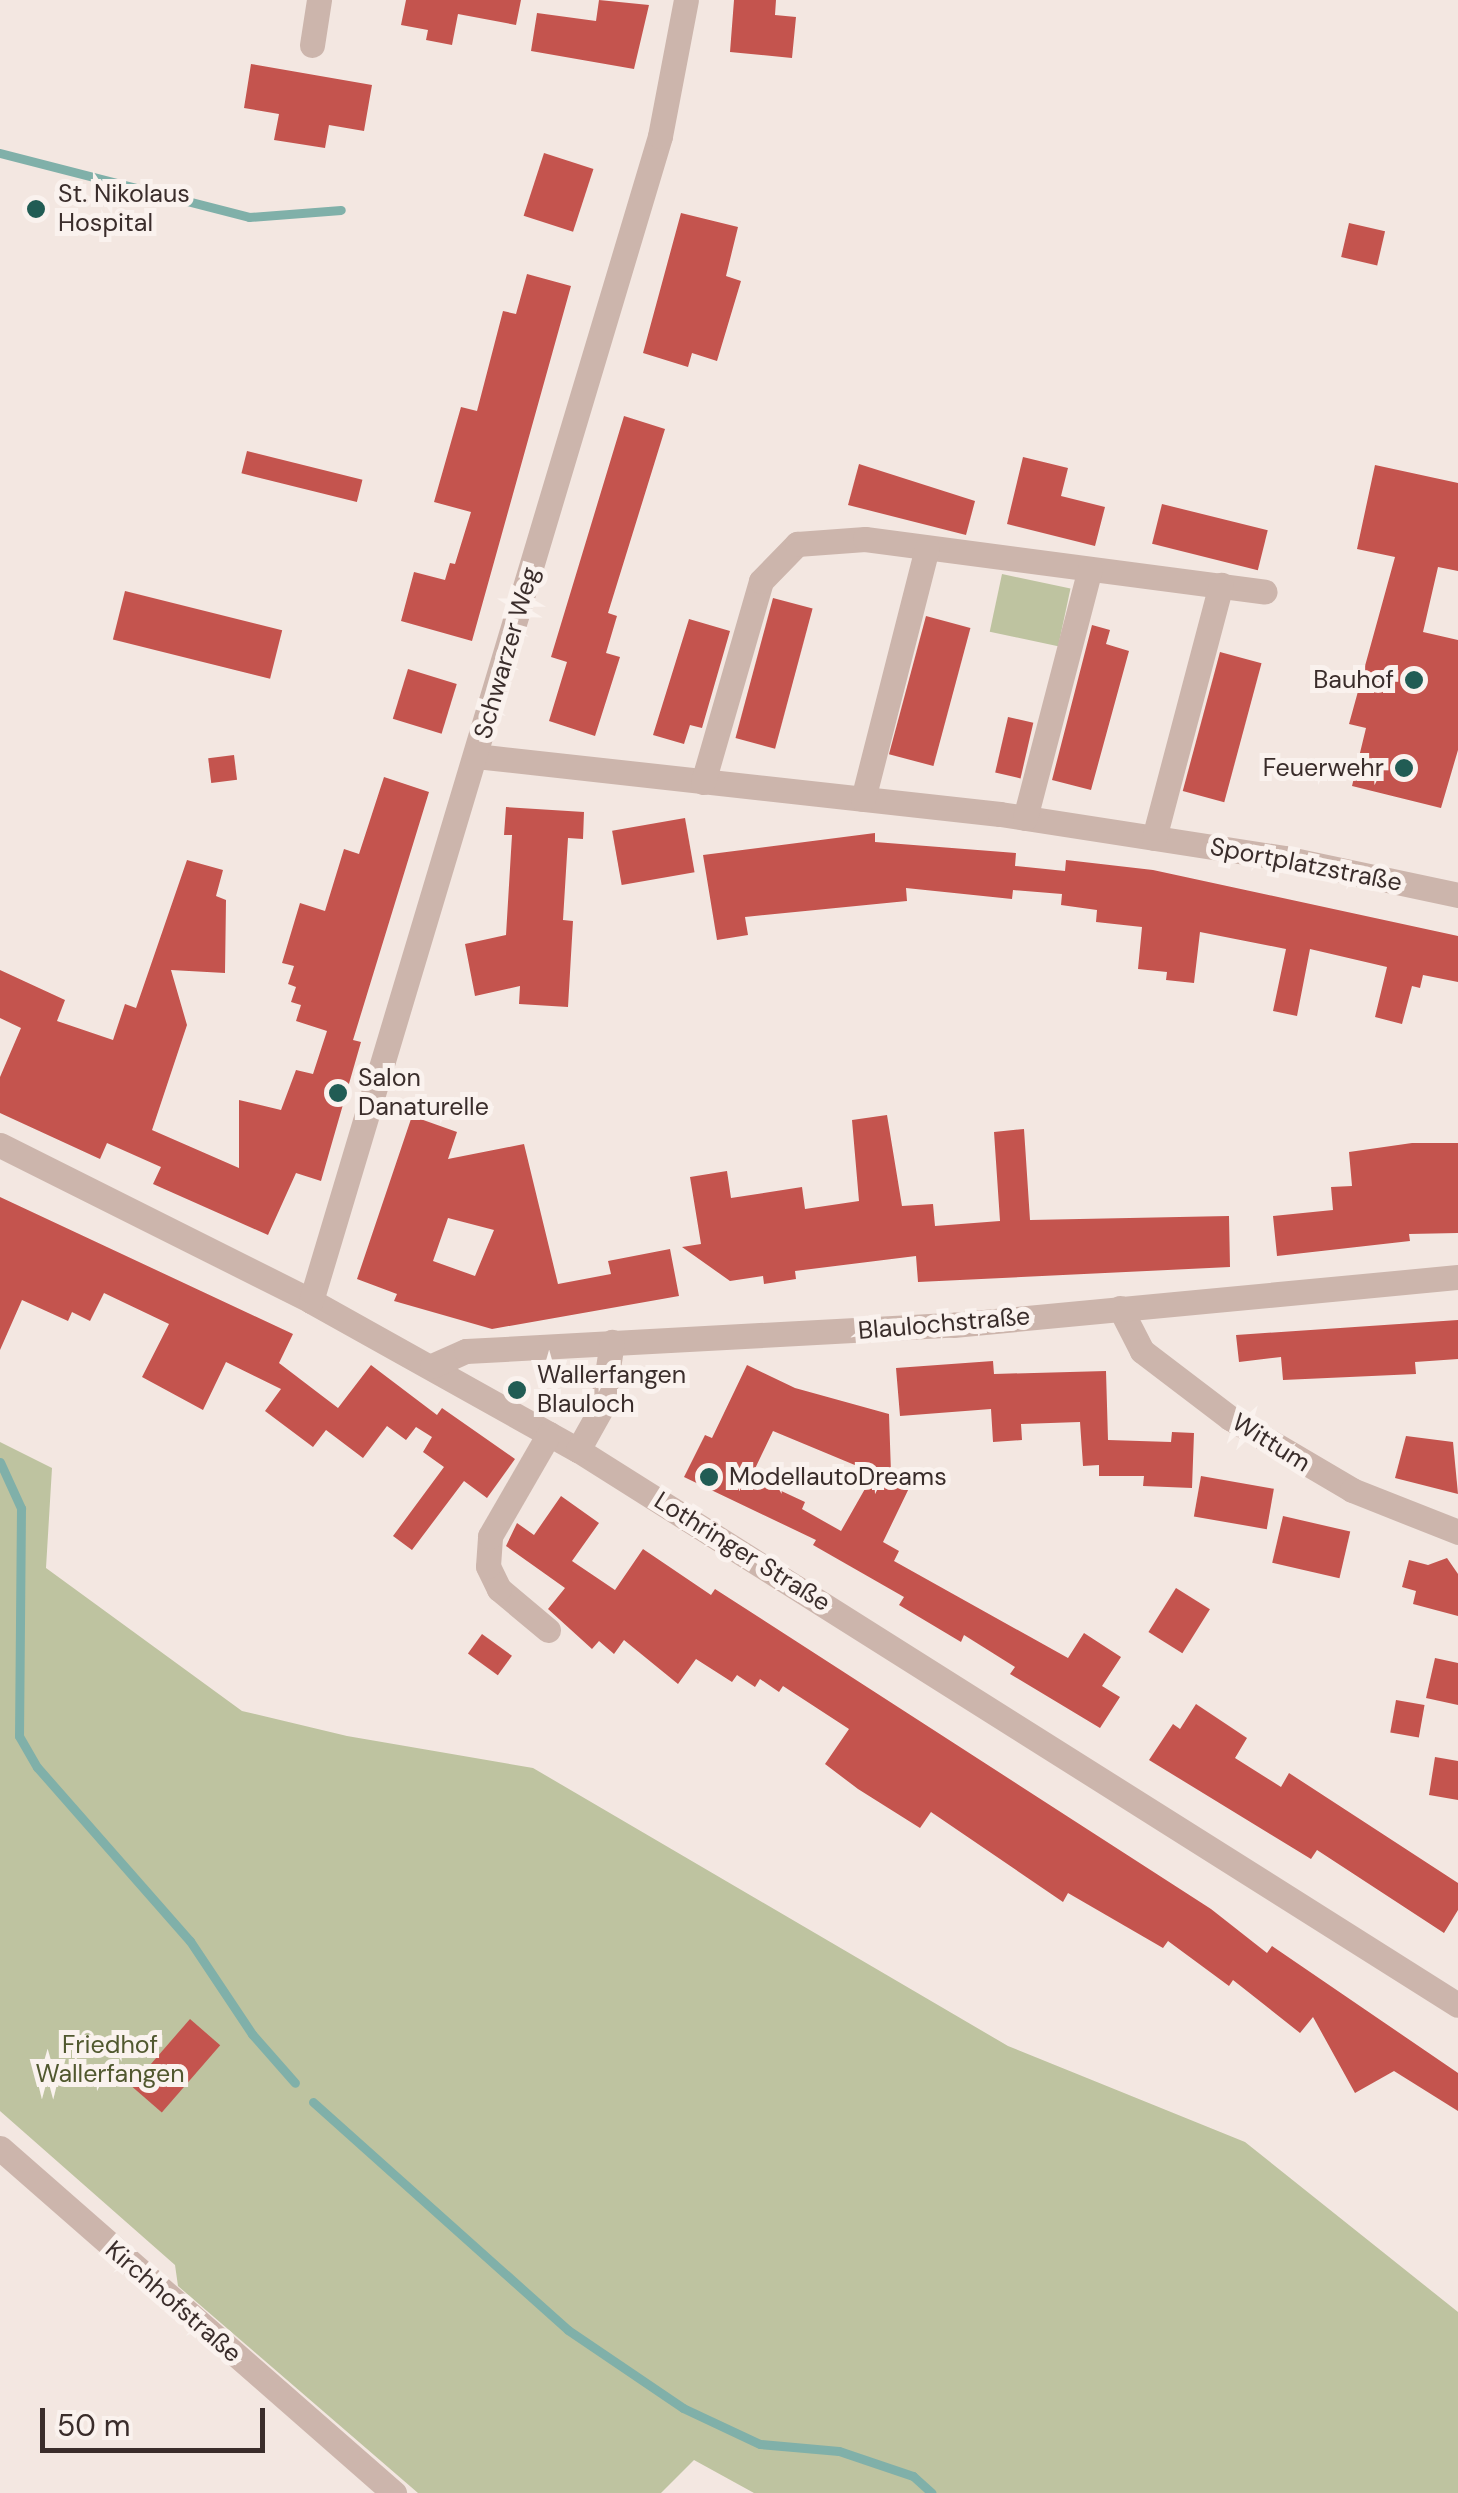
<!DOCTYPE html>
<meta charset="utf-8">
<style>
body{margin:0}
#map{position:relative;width:1458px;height:2493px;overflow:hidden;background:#f3e7e1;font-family:"DM Sans",sans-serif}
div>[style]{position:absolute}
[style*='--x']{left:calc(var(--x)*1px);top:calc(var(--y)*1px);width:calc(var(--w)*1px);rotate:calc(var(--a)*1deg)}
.green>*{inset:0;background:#bec3a0;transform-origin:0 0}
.stream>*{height:9px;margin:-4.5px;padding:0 4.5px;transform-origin:4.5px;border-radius:4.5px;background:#80b0a9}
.building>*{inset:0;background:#c4544e;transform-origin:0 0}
.minor>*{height:25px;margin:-12.5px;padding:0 12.5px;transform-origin:12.5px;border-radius:12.5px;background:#ccb5ac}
.dots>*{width:28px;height:28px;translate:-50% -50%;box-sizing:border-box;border:5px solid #faf2ee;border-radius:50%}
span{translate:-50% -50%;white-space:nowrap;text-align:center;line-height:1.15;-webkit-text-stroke:10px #faf2ee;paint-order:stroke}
.poi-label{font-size:25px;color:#3a2d2b}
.left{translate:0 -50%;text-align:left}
.right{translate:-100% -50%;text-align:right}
.street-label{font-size:25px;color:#3a2d2b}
.park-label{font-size:25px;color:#51582f}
.scale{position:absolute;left:40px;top:2408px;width:225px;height:45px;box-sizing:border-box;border:5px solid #3a2d2b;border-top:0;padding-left:12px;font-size:30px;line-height:35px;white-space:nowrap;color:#3a2d2b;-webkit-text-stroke:8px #faf2ee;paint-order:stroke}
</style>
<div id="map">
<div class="green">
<i style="left:1002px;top:574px;width:70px;height:59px;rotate:12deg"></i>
<i style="clip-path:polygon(0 1442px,52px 1468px,46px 1568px,242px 1711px,347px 1736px,533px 1768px,1008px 2046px,1245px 2142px,1458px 2312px,1458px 2493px,754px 2493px,694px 2460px,661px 2493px,418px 2493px,178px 2286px,175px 2265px,0 2111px)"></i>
</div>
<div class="stream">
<i style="--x:0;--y:153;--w:257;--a:14.4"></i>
<i style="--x:249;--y:217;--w:92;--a:-4.4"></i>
<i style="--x:0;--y:1462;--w:51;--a:65.5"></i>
<i style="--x:21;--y:1508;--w:228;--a:90.5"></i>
<i style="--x:19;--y:1736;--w:36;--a:60"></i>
<i style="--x:37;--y:1767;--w:232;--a:48.7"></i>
<i style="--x:190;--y:1941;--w:112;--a:56.3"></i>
<i style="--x:252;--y:2034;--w:65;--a:48.7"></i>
<i style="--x:313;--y:2102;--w:342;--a:41.8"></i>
<i style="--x:568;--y:2330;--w:139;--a:34.1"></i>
<i style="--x:683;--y:2408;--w:85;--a:25.1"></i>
<i style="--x:760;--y:2444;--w:79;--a:5.1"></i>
<i style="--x:839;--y:2451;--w:78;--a:18.7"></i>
<i style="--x:913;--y:2476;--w:25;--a:42"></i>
</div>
<div class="building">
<i style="clip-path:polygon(406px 0,521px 0,516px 25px,458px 14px,452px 45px,426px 40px,428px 30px,401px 25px)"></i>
<i style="clip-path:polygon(599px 0,649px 5px,634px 69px,531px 51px,537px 13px,596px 21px)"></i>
<i style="clip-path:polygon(734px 0,776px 0,775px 15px,796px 17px,792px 58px,730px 52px)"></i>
<i style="clip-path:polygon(251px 64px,372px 85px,364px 131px,329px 125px,325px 148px,274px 140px,279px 114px,244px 108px)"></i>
<i style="left:544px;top:153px;width:52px;height:66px;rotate:18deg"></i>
<i style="clip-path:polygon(681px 213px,738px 227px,726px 276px,741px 281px,717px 361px,692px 353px,688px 367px,643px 353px)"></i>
<i style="left:1349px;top:223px;width:37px;height:35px;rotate:13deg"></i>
<i style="clip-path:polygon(527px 274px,571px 286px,472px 641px,401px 621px,414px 572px,445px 580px,450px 563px,455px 564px,471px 512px,434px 502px,461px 407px,477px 411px,503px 311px,516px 314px)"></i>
<i style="clip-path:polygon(624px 416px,665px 429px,608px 613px,617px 616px,606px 653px,620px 657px,595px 736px,549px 721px,567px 662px,551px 657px)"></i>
<i style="left:247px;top:451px;width:119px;height:23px;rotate:14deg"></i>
<i style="clip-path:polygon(1023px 457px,1068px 468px,1061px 496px,1105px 507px,1095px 546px,1007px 524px)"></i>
<i style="clip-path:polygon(859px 464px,975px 501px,966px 535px,848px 505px)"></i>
<i style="clip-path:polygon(1375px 465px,1458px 483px,1458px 571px,1438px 567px,1423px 632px,1458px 640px,1458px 750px,1441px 808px,1352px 786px,1366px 728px,1349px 724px,1395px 557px,1357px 549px)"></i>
<i style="left:1162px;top:504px;width:109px;height:41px;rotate:14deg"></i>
<i style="left:125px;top:591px;width:162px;height:50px;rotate:14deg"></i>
<i style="left:773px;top:598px;width:41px;height:145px;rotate:15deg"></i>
<i style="left:926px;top:616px;width:46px;height:143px;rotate:15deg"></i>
<i style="clip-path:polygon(689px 619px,730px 631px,702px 728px,690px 725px,684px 744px,653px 735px)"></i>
<i style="clip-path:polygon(1092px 625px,1110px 630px,1106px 644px,1129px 651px,1091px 790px,1052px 780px)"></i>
<i style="left:1220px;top:652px;width:43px;height:144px;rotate:15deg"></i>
<i style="left:408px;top:669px;width:51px;height:52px;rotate:17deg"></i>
<i style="left:1008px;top:717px;width:26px;height:57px;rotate:13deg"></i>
<i style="left:234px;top:755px;width:25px;height:26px;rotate:83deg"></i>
<i style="clip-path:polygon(384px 777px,429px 792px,353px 1040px,361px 1042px,321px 1181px,296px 1173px,268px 1235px,153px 1184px,161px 1167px,107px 1143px,100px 1159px,0 1113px,0 1077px,21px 1028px,0 1018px,0 970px,65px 1000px,57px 1021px,113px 1040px,125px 1004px,136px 1008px,187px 860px,223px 870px,216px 896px,226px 900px,225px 973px,171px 970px,187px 1025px,152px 1130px,239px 1168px,239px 1100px,281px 1110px,296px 1070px,313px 1074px,327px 1031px,296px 1021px,301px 1005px,291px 1002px,296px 987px,288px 984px,294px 966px,282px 963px,300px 903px,325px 911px,344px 849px,359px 854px)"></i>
<i style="clip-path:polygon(506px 807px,584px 812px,583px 839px,568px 838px,563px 920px,573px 921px,568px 1007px,519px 1004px,520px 986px,475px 996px,465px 944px,506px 935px,512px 835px,504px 835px)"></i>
<i style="left:685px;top:818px;width:55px;height:74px;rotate:80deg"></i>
<i style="clip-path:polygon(875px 833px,875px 842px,1016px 853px,1015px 866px,1065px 871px,1066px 860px,1153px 870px,1458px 936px,1458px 982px,1423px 975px,1420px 988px,1412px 986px,1402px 1024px,1375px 1017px,1387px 967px,1310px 949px,1297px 1016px,1273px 1011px,1286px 949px,1200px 932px,1194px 983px,1166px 980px,1167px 972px,1138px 969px,1142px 927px,1096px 922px,1097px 910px,1061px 905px,1062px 894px,1013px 890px,1012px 899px,906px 888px,907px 901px,745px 917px,748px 935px,717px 940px,703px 855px)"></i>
<i style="clip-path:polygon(887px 1115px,902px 1206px,933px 1204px,935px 1226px,1000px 1221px,994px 1132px,1024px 1129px,1030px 1220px,1229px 1216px,1230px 1267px,918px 1282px,916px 1256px,795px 1271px,796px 1279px,764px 1284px,763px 1276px,730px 1281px,682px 1247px,701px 1244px,690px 1177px,727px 1171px,731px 1198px,802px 1187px,805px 1209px,859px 1201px,852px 1120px)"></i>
<i style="clip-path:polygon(evenodd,412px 1116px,457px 1132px,448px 1159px,524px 1144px,558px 1284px,611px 1274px,608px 1261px,670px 1249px,679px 1296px,492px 1329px,394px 1301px,397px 1294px,357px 1279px,412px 1116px,448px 1218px,494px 1230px,475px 1276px,433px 1261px,448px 1218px)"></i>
<i style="clip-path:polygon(1412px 1143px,1458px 1143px,1458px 1233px,1409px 1234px,1410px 1241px,1277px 1256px,1273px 1216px,1333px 1210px,1331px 1187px,1352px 1186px,1349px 1152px)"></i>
<i style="clip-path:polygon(0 1197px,293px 1334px,279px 1363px,338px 1408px,371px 1365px,437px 1415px,442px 1408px,515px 1459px,487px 1498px,464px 1481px,412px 1550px,393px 1536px,444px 1467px,423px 1452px,432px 1437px,416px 1427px,406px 1440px,387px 1426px,363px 1458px,326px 1430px,313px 1447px,265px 1411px,281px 1389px,226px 1362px,203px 1410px,142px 1377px,169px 1324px,104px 1293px,90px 1321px,72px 1312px,68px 1321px,22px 1300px,0 1350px)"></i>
<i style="clip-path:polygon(1458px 1320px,1458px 1359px,1415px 1362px,1416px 1374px,1283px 1380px,1281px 1357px,1239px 1362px,1236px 1335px)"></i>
<i style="clip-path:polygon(993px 1361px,994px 1374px,1106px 1371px,1108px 1440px,1171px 1442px,1172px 1432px,1194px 1433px,1192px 1488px,1143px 1486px,1144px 1476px,1099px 1476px,1099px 1465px,1083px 1466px,1080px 1422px,1021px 1424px,1022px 1440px,993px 1442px,991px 1409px,900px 1416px,896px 1368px)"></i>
<i style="clip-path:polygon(evenodd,747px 1365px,795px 1388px,889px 1414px,891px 1473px,911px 1484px,883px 1542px,899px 1551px,894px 1561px,1068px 1658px,1084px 1633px,1121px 1657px,1102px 1686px,1120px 1697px,1100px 1728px,1010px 1674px,1015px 1667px,964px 1635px,961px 1642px,899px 1605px,904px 1597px,813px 1545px,816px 1540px,684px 1477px,705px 1435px,712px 1438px,747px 1365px,773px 1431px,874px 1473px,841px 1531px,802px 1509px,805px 1502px,751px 1477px,773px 1431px)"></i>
<i style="clip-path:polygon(1406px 1436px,1453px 1442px,1458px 1494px,1395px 1478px)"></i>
<i style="left:1201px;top:1476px;width:74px;height:41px;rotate:10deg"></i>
<i style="clip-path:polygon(561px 1496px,599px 1523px,572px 1561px,615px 1590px,643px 1549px,711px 1595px,715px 1589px,1211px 1909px,1267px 1953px,1272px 1946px,1458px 2073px,1458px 2111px,1394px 2071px,1355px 2093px,1313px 2017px,1300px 2033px,1233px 1980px,1229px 1986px,1168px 1941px,1163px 1948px,1068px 1893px,1063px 1902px,931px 1812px,920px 1828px,858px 1789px,825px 1764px,849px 1729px,783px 1686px,779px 1692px,760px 1679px,755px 1687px,737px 1675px,732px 1682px,696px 1659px,678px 1684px,624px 1640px,614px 1654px,599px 1641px,592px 1649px,548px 1609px,565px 1588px,506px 1546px,517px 1523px,534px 1535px)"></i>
<i style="left:1283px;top:1516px;width:69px;height:48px;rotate:13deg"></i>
<i style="clip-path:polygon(1447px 1558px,1458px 1574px,1458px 1616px,1413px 1604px,1416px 1591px,1402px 1587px,1409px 1560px,1428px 1565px)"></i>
<i style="left:1176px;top:1588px;width:40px;height:52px;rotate:32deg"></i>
<i style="left:482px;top:1634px;width:37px;height:24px;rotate:36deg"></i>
<i style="clip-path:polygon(1435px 1658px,1458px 1663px,1458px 1705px,1426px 1698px)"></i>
<i style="left:1396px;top:1700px;width:29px;height:33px;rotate:10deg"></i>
<i style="clip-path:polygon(1196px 1704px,1247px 1738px,1235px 1758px,1281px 1787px,1289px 1773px,1458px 1883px,1458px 1910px,1444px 1933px,1317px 1850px,1311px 1859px,1149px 1760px,1173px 1724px,1180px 1729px)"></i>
<i style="clip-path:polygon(1435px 1757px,1458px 1761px,1458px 1800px,1429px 1795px)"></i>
<i style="left:190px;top:2019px;width:40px;height:89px;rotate:41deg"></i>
</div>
<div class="minor">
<i style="--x:312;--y:45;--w:46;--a:-81.2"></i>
<i style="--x:476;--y:756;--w:527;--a:6.32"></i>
<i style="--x:1000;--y:814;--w:287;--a:8.8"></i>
<i style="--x:1284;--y:858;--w:178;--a:12"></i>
<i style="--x:703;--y:782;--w:209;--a:-73.9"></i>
<i style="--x:761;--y:581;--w:52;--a:-45.8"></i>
<i style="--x:797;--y:544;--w:68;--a:-4.2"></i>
<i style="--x:865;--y:539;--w:403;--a:7.5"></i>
<i style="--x:863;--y:799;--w:259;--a:-75.7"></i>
<i style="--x:1025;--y:818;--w:257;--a:-75.4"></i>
<i style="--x:1154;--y:838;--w:262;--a:-75.2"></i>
<i style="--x:0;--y:1145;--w:348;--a:26.6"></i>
<i style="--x:311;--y:1301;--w:306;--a:29.2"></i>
<i style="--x:578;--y:1450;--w:1040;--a:32.24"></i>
<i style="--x:311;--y:1301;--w:1216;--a:-73.32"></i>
<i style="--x:660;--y:136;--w:138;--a:-79.2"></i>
<i style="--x:1120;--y:1308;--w:48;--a:62.9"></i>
<i style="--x:1142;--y:1351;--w:111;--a:37.3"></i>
<i style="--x:1230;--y:1418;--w:142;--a:30.5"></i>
<i style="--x:1352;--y:1490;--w:114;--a:21.6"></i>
<i style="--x:432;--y:1366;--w:37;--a:-24"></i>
<i style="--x:466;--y:1351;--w:488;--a:-3.1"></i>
<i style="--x:953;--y:1325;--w:507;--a:-5.43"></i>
<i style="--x:578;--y:1450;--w:49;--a:-60.8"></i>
<i style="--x:602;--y:1407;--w:66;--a:-81.3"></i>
<i style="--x:548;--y:1630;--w:64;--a:-140.1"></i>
<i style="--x:499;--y:1589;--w:25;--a:-116"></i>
<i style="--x:488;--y:1566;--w:30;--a:-86"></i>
<i style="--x:490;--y:1536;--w:118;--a:-60"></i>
<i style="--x:0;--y:2148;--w:524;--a:41.21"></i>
</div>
<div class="dots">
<i style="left:36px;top:209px;background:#215c54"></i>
<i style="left:1414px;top:680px;background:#215c54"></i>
<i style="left:1404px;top:768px;background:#215c54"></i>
<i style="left:338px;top:1093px;background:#215c54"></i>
<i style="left:517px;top:1390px;background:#215c54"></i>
<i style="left:709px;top:1477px;background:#215c54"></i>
</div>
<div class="poi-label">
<span class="left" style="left:58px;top:209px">St. Nikolaus<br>Hospital</span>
<span class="right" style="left:1394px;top:680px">Bauhof</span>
<span class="right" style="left:1384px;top:768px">Feuerwehr</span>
<span class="left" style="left:358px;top:1093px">Salon<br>Danaturelle</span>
<span class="left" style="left:537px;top:1390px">Wallerfangen<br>Blauloch</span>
<span class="left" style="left:729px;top:1477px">ModellautoDreams</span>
</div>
<div class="street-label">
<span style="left:507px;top:653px;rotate:-74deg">Schwarzer Weg</span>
<span style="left:1306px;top:865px;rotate:11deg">Sportplatzstraße</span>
<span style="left:944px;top:1324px;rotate:-5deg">Blaulochstraße</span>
<span style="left:1271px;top:1443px;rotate:32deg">Wittum</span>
<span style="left:742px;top:1552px;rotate:32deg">Lothringer Straße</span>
<span style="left:173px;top:2302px;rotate:41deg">Kirchhofstraße</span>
</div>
<div class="park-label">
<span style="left:110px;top:2060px">Friedhof<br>Wallerfangen</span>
</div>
<div class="scale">50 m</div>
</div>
